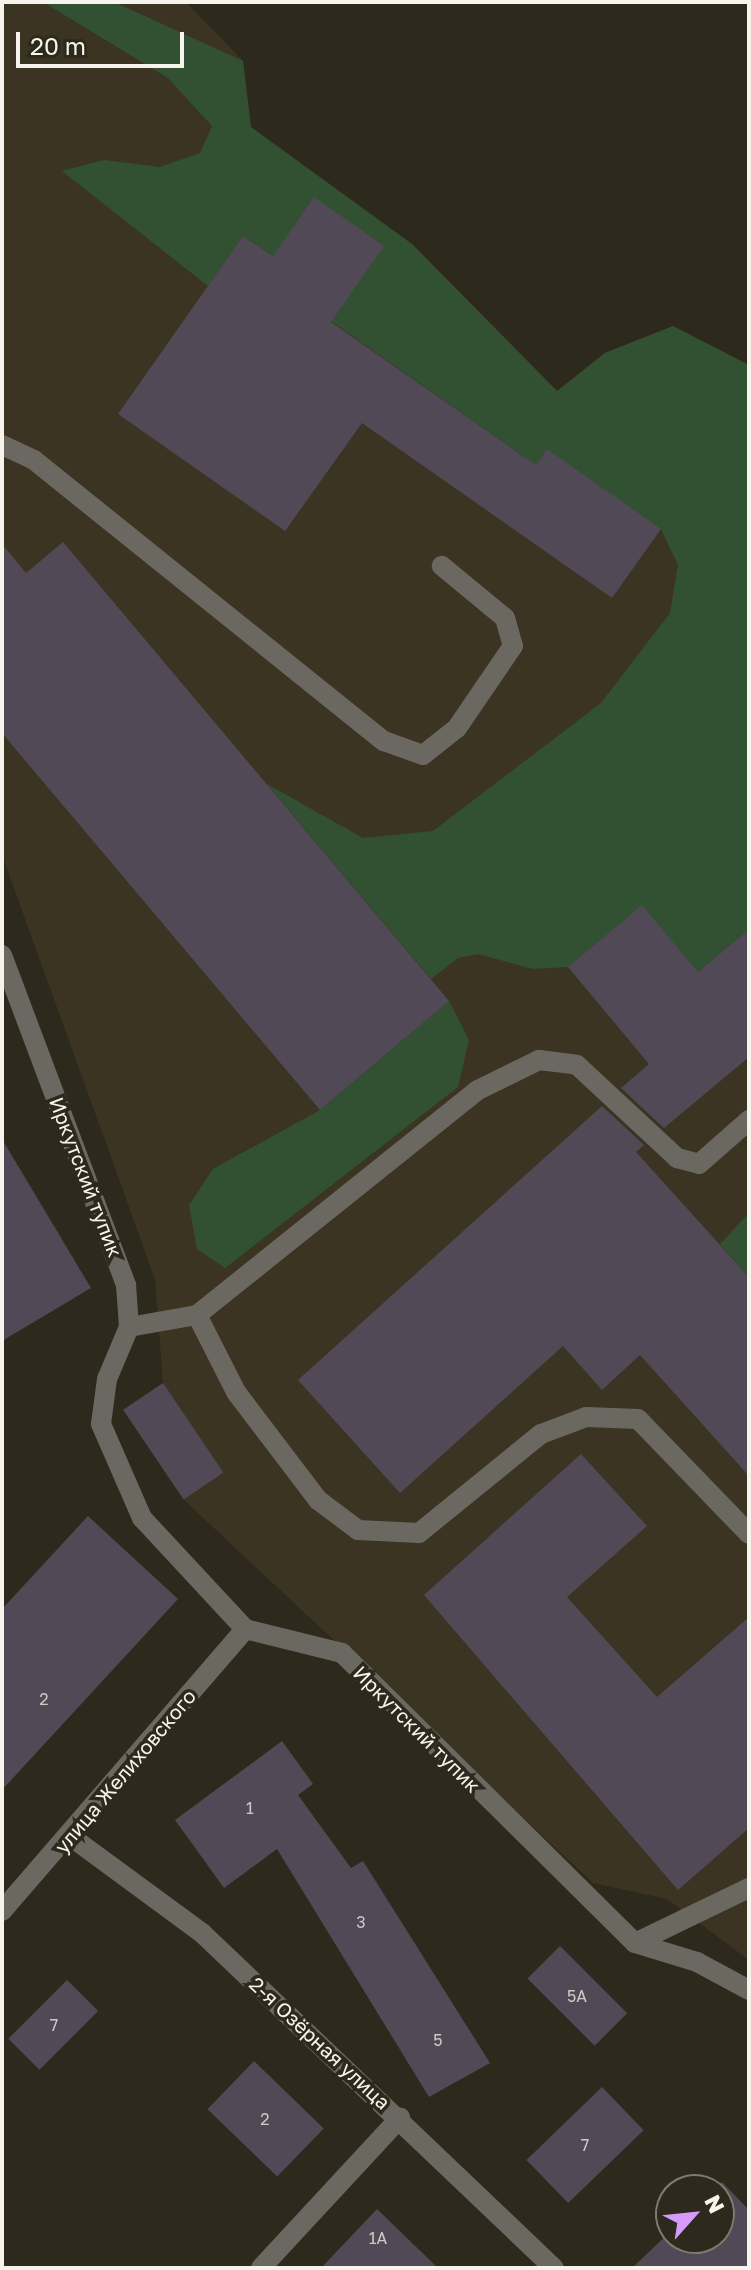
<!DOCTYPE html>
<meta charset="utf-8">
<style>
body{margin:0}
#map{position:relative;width:751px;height:2270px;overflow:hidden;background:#2d291c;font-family:"Golos Text",sans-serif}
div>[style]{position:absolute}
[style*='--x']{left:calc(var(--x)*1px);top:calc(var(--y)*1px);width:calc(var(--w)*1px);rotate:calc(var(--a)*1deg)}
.industrial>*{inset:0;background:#3c3423}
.green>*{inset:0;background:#315132}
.building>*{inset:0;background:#514955;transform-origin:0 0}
.service>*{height:20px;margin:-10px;padding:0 10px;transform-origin:10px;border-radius:10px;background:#6b6862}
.minor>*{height:20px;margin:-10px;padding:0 10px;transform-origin:10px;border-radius:10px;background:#6b6862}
span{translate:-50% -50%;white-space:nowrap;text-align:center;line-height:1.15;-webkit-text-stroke:7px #2d291c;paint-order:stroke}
.number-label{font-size:16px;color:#cdc9c6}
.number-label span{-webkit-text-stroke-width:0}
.street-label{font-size:20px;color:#f6f4eb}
.frame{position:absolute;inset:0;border:4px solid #f6f4eb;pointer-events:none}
.north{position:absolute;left:655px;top:2174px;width:80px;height:80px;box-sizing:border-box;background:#2d291c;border:2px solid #7d7a6f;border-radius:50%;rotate:63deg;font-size:22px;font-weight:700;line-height:32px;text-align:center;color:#f6f4eb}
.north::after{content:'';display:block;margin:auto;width:28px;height:36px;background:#d69bfa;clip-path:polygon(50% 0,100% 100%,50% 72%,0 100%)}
.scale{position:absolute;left:16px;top:32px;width:168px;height:36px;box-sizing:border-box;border:4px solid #f6f4eb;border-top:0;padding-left:10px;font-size:24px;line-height:28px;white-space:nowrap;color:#f6f4eb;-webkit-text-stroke:6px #2d291c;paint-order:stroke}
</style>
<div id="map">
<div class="industrial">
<i style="clip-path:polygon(2px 2px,186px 2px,243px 61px,251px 127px,412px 244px,557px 391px,605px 353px,673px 326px,749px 365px,749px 1960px,667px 1899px,593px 1883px,184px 1500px,123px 1410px,163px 1383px,155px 1279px,2px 855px)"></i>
</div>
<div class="green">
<i style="clip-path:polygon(43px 2px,114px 2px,243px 61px,251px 127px,412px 244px,557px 391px,605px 353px,673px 326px,749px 365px,749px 929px,698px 972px,642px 906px,568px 967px,533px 969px,478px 954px,458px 958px,431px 979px,267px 784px,363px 838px,433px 831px,601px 703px,670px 613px,678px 565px,661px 529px,536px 465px,331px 321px,314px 198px,273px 256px,243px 236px,208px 286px,62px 171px,104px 160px,160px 167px,200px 153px,212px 126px,168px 78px)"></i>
<i style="clip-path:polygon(449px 1001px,469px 1040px,458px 1087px,225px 1268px,197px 1249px,189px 1205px,213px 1169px,320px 1110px)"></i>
<i style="clip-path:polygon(749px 1213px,749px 1277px,720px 1244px)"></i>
</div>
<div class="building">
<i style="clip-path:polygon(314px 197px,384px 246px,331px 322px,536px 465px,547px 449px,661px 529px,612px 598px,362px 423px,285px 531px,118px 414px,243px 236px,273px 256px)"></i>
<i style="clip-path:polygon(63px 542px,449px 1001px,320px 1110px,2px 733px,2px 544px,26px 573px)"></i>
<i style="clip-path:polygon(642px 905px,698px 972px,749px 929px,749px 1057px,664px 1128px,621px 1088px,649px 1064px,568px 967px)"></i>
<i style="clip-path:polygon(602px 1106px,644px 1145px,636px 1152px,749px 1277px,749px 1476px,640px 1355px,602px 1390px,563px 1346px,400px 1493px,298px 1380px)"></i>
<i style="clip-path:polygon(2px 1139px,91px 1288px,2px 1341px)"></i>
<i style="left:163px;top:1383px;width:108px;height:48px;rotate:56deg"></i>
<i style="clip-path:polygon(581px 1454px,647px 1526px,567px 1597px,657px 1697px,749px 1617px,749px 1828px,678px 1890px,424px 1595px)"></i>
<i style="clip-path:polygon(88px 1516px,178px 1599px,2px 1790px,2px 1609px)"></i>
<i style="clip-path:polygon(282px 1741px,313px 1784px,298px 1795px,351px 1868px,363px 1861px,490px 2063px,429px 2097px,277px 1849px,224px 1888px,175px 1820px)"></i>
<i style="left:560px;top:1946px;width:95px;height:46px;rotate:45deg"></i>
<i style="left:67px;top:1980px;width:44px;height:83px;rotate:45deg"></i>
<i style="left:254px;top:2061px;width:97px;height:67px;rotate:44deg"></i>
<i style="left:602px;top:2087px;width:60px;height:105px;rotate:46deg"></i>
<i style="clip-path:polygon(722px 2182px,749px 2210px,749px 2268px,632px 2268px,671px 2231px,671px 2238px,719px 2238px,714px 2190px)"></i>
<i style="clip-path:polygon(377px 2209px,438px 2268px,321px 2268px)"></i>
</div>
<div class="service">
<i style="--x:2;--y:445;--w:35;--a:25"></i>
<i style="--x:34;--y:460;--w:449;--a:38.8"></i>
<i style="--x:384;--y:741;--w:41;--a:19.7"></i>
<i style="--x:423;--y:755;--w:43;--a:-38.5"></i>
<i style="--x:457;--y:728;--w:99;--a:-55.7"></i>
<i style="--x:513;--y:646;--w:29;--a:-106"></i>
<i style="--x:505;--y:618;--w:82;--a:-140.5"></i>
<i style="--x:197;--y:1315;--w:86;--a:63.1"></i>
<i style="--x:236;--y:1392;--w:136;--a:52.8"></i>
<i style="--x:318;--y:1500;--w:50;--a:36.9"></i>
<i style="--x:358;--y:1530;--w:61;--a:2.8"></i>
<i style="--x:419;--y:1533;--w:157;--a:-39.1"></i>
<i style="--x:541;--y:1434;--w:48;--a:-20.7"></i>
<i style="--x:586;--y:1417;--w:52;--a:2.2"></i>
<i style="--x:638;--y:1419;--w:160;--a:46"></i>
<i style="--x:129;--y:1327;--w:69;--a:-10"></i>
<i style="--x:197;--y:1315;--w:360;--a:-38.7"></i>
<i style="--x:478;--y:1090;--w:68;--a:-26.2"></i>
<i style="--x:539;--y:1060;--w:38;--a:7"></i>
<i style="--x:577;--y:1065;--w:137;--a:42.9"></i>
<i style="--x:677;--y:1158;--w:23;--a:15"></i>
<i style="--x:699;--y:1164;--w:67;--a:-41.3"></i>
<i style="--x:635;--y:1943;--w:127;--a:-25.8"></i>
<i style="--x:261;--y:2268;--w:205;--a:-47.2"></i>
</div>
<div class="minor">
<i style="--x:2;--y:955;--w:353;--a:69.4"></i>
<i style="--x:126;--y:1285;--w:42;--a:85.9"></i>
<i style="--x:129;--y:1327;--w:56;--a:112.9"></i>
<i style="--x:107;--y:1379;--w:45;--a:97.6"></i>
<i style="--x:101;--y:1424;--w:103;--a:66.4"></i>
<i style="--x:142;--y:1518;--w:151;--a:47.1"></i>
<i style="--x:245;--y:1629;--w:100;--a:13.9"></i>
<i style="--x:342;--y:1653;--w:412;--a:44.7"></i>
<i style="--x:635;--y:1943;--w:65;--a:17"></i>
<i style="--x:697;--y:1962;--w:59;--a:28.3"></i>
<i style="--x:70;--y:1836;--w:164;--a:36.3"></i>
<i style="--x:202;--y:1933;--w:486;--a:43.6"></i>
<i style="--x:2;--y:1911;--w:372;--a:-49.2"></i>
</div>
<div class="number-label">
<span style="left:44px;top:1699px">2</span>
<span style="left:250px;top:1808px">1</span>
<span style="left:361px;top:1922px">3</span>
<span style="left:577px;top:1996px">5А</span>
<span style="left:54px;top:2025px">7</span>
<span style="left:438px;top:2040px">5</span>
<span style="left:265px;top:2119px">2</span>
<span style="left:585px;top:2145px">7</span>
<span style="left:378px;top:2238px">1А</span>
</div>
<div class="street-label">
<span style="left:86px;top:1177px;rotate:69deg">Иркутский тупик</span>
<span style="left:417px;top:1729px;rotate:45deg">Иркутский тупик</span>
<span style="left:125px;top:1771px;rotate:-50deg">улица Желиховского</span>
<span style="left:320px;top:2043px;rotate:43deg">2-я Озёрная улица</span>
</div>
<div class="frame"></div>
<div class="north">N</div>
<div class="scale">20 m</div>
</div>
